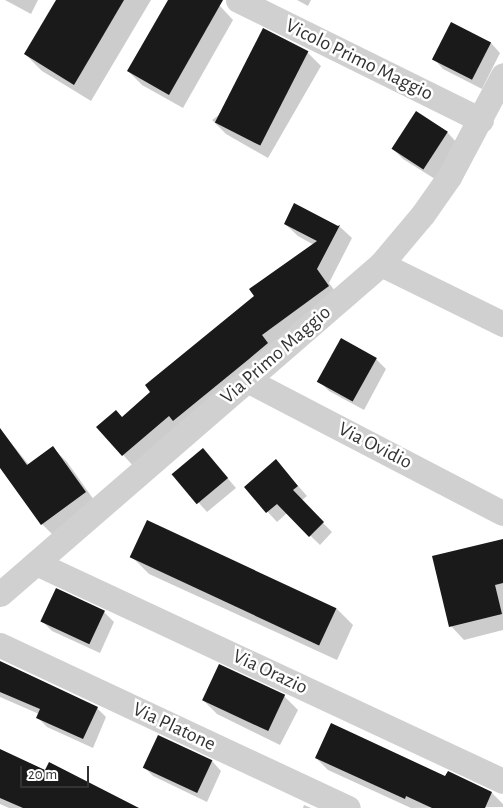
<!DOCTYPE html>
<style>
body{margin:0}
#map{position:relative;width:503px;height:808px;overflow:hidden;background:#fff;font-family:"Alegreya Sans",sans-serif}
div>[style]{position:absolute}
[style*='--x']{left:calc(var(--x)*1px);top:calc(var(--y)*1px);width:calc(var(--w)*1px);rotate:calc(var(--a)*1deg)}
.shadow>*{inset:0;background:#0003}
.building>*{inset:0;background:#1a1a1a;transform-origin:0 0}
.street>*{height:25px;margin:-12.5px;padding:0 12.5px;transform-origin:12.5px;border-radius:12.5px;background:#d0d0d0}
span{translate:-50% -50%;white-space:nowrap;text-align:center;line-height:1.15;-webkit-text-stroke:5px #fff;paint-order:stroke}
.street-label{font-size:20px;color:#333}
.scale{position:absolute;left:20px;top:766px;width:69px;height:22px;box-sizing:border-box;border:2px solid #333;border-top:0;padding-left:6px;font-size:15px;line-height:18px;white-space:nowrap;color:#333;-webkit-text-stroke:4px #fff;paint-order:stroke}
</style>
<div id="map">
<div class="shadow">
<i style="clip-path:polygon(5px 0,38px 0,31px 14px)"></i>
<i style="clip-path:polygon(58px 0,151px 0,91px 101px,42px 71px,25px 54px)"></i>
<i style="clip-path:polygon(169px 0,210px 0,220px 6px,233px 20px,183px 108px,142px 85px,128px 71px)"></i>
<i style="clip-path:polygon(297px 0,311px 0,308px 6px)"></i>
<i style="clip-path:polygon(452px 24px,491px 43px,500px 53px,482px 89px,443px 69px,434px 59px)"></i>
<i style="clip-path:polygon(307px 52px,321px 66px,268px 158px,226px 134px,212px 120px)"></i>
<i style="clip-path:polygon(416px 113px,448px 133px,457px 143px,435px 179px,403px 159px,393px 149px)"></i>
<i style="clip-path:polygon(285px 224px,339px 226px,352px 238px,329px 283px,341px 299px,135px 468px,98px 427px,122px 418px,314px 245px,298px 236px)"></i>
<i style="clip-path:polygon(376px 359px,386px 369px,364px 410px,329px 391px,319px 381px)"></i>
<i style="clip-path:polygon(0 429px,29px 465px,53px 448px,67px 462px,99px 507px,56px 538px,42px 524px,0 466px)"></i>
<i style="clip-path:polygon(212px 460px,236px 488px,207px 512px,174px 475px)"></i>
<i style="clip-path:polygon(276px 461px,307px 496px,301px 501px,332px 532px,320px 545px,287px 513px,277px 522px,245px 487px)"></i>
<i style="clip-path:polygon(503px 540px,503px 630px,464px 640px,451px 626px)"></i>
<i style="clip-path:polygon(132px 557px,336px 608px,353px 625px,337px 660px,149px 574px)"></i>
<i style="clip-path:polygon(104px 612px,114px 622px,100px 653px,52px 631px,42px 621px)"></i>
<i style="clip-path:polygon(0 662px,97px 708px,106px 717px,93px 748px,47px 727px,38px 718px,39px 714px,0 697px)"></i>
<i style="clip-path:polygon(284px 696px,298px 710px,280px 745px,217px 714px,203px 700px)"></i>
<i style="clip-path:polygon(158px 736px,212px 761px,221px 771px,207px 802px,153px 776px,144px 767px)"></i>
<i style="clip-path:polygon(0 750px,46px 771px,138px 808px,9px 808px,0 804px)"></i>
<i style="clip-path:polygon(316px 758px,446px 777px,448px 773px,492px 793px,503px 804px,503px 807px,411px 808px,328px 770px)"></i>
<i style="clip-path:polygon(304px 805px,311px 808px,303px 808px)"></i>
</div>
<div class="building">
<i style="clip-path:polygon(56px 0,124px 0,74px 85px,24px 54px)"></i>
<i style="clip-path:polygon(168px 0,223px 0,169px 95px,127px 71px)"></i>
<i style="left:451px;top:22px;width:45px;height:42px;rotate:27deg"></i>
<i style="left:263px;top:28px;width:51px;height:106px;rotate:27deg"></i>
<i style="left:416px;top:111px;width:38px;height:45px;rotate:33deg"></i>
<i style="clip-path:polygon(294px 203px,338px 226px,340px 225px,317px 269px,329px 286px,262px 335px,268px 343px,249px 359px,173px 421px,169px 416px,122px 456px,96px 427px,116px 410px,122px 417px,150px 392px,145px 385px,254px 296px,249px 289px,317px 241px,284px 224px)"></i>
<i style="left:341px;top:338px;width:41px;height:50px;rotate:29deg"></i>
<i style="clip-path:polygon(0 428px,27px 465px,53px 446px,86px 492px,41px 525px,0 468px)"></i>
<i style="left:203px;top:448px;width:39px;height:41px;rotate:50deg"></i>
<i style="clip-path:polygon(276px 459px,298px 486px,293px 490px,324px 522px,309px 537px,277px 504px,266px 513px,244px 487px)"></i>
<i style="left:147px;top:520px;width:209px;height:41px;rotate:25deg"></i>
<i style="clip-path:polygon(503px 539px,503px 583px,495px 585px,502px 614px,449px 627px,432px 556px)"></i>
<i style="left:56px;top:588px;width:54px;height:37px;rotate:25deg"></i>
<i style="clip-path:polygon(0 661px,98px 707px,83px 739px,36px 718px,40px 709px,0 692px)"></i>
<i style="left:219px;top:664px;width:73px;height:40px;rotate:25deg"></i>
<i style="clip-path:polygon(331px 723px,445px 776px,448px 771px,492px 792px,485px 808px,432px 808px,406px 796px,405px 799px,315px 758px)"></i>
<i style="left:158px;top:735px;width:60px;height:36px;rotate:25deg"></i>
<i style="clip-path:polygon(0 749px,45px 770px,49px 762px,139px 808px,23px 808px,0 798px)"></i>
</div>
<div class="street">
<i style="--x:238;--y:0;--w:271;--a:26.3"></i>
<i style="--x:381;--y:264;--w:136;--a:26.2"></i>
<i style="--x:247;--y:380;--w:288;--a:27.5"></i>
<i style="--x:36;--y:563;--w:515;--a:25.02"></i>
<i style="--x:0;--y:594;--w:504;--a:-40.9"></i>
<i style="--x:381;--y:264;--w:65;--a:-50"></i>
<i style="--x:423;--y:214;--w:45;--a:-54.9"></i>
<i style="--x:449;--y:177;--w:115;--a:-62.1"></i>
<i style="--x:0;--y:645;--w:384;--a:25.1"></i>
</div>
<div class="street-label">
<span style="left:359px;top:60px;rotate:26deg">Vicolo Primo Maggio</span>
<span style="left:276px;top:355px;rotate:-41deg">Via Primo Maggio</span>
<span style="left:375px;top:446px;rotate:27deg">Via Ovidio</span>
<span style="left:270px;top:672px;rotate:25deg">Via Orazio</span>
<span style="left:174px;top:727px;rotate:25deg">Via Platone</span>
</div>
<div class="scale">20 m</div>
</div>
